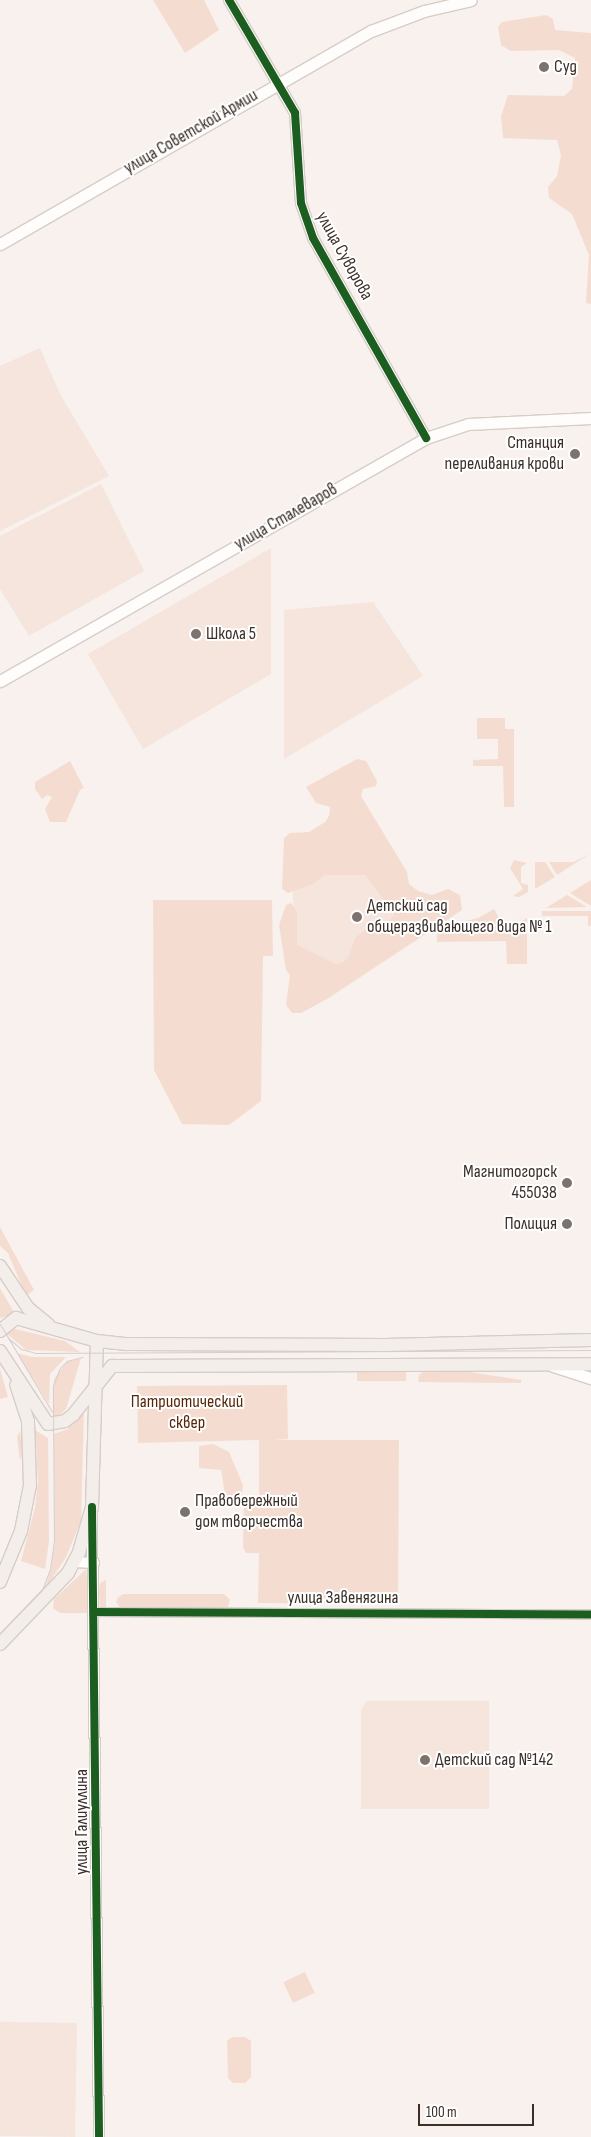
<!DOCTYPE html>
<meta charset="utf-8">
<style>
body{margin:0}
#map{position:relative;width:591px;height:2137px;overflow:hidden;background:#f8f1ed;font-family:"Sofia Sans Condensed",sans-serif}
div>[style]{position:absolute}
[style*='--x']{left:calc(var(--x)*1px);top:calc(var(--y)*1px);width:calc(var(--w)*1px);rotate:calc(var(--a)*1deg)}
.built>*{inset:0;background:#f5e5dd;transform-origin:0 0}
.green>*{inset:0;background:#f4ddd0;transform-origin:0 0}
.roads{filter:drop-shadow(1px 0 #d6cdc8) drop-shadow(-1px 0 #d6cdc8) drop-shadow(0 1px #d6cdc8) drop-shadow(0 -1px #d6cdc8)}
.minor>*{height:8px;margin:-4px;padding:0 4px;transform-origin:4px;border-radius:4px;background:#fefdfc}
.tertiary>*{height:10px;margin:-5px;padding:0 5px;transform-origin:5px;border-radius:5px;background:#fefdfc}
.secondary>*{height:11px;margin:-5.5px;padding:0 5.5px;transform-origin:5.5px;border-radius:5.5px;background:#fefdfc}
.primary>*{height:12px;margin:-6px;padding:0 6px;transform-origin:6px;border-radius:6px;background:#f4eeea}
.tram>*{height:1px;margin:-0.5px;padding:0 0.5px;transform-origin:0.5px;border-radius:0.5px;background:#d2cfce}
.cycleway>*{height:8px;margin:-4px;padding:0 4px;transform-origin:4px;border-radius:4px;background:#1b5e20}
.dots>*{width:14px;height:14px;translate:-50% -50%;box-sizing:border-box;border:2px solid #fff;border-radius:50%}
span{translate:-50% -50%;white-space:nowrap;text-align:center;line-height:1.15;-webkit-text-stroke:4px #fff;paint-order:stroke}
.poi-label{font-size:18px;color:#3b2f29}
.left{translate:0 -50%;text-align:left}
.right{translate:-100% -50%;text-align:right}
.street-label{font-size:18px;color:#3b2f29}
.park-label{font-size:18px;color:#562707}
.scale{position:absolute;left:418px;top:2104px;width:116px;height:22px;box-sizing:border-box;border:2px solid #3b2f29;border-top:0;padding-left:6px;font-size:15px;line-height:18px;white-space:nowrap;color:#3b2f29;-webkit-text-stroke:4px #fff;paint-order:stroke}
</style>
<div id="map">
<div class="built">
<i style="clip-path:polygon(40px 348px,60px 394px,109px 476px,0 531px,0 366px)"></i>
<i style="clip-path:polygon(101px 484px,144px 571px,29px 636px,0 589px,0 536px)"></i>
<i style="clip-path:polygon(271px 548px,271px 674px,143px 749px,88px 654px)"></i>
<i style="clip-path:polygon(373px 602px,423px 676px,284px 759px,284px 610px)"></i>
<i style="clip-path:polygon(379px 842px,425px 928px,312px 990px,294px 959px,292px 844px)"></i>
<i style="clip-path:polygon(367px 1701px,489px 1701px,489px 1809px,361px 1809px,361px 1710px)"></i>
<i style="left:77px;top:2023px;width:114px;height:77px;rotate:91deg"></i>
</div>
<div class="green">
<i style="clip-path:polygon(153px 0,204px 0,219px 30px,185px 53px)"></i>
<i style="clip-path:polygon(546px 15px,553px 19px,555px 30px,591px 33px,591px 304px,586px 303px,589px 255px,572px 214px,549px 198px,548px 187px,557px 176px,561px 155px,557px 140px,503px 138px,501px 116px,508px 95px,564px 96px,572px 89px,575px 58px,559px 50px,511px 51px,501px 45px,498px 27px,502px 22px)"></i>
<i style="clip-path:polygon(477px 718px,505px 718px,505px 729px,514px 729px,514px 807px,504px 807px,503px 766px,473px 766px,473px 760px,498px 759px,498px 739px,477px 739px)"></i>
<i style="clip-path:polygon(357px 759px,366px 761px,377px 781px,376px 786px,363px 789px,361px 796px,407px 872px,409px 884px,418px 891px,432px 895px,448px 889px,460px 895px,462px 910px,327px 999px,301px 1013px,292px 1013px,286px 1005px,290px 975px,286px 970px,279px 925px,286px 905px,291px 903px,297px 912px,297px 945px,336px 964px,344px 962px,349px 956px,355px 938px,366px 929px,385px 929px,394px 914px,365px 875px,325px 875px,313px 884px,288px 893px,282px 889px,284px 838px,290px 833px,309px 832px,325px 822px,329px 816px,330px 807px,316px 803px,306px 787px)"></i>
<i style="clip-path:polygon(70px 761px,84px 788px,80px 790px,66px 822px,50px 822px,45px 809px,52px 797px,47px 795px,42px 799px,35px 789px,35px 782px)"></i>
<i style="clip-path:polygon(591px 853px,557px 875px,549px 862px,574px 862px)"></i>
<i style="clip-path:polygon(514px 860px,527px 863px,521px 867px,521px 883px,528px 885px,528px 892px,519px 897px,513px 896px,523px 889px,510px 868px)"></i>
<i style="clip-path:polygon(535px 862px,545px 862px,555px 877px,535px 889px)"></i>
<i style="clip-path:polygon(591px 880px,591px 906px,570px 893px)"></i>
<i style="clip-path:polygon(567px 895px,587px 907px,546px 908px)"></i>
<i style="clip-path:polygon(153px 900px,272px 900px,273px 956px,263px 956px,261px 1101px,229px 1125px,182px 1124px,154px 1070px)"></i>
<i style="clip-path:polygon(494px 909px,506px 930px,527px 918px,527px 964px,507px 964px,506px 941px,437px 942px,437px 928px,478px 918px)"></i>
<i style="clip-path:polygon(542px 911px,591px 911px,591px 926px,588px 926px,588px 916px,542px 916px)"></i>
<i style="clip-path:polygon(0 1227px,34px 1290px,26px 1296px,8px 1253px,0 1246px)"></i>
<i style="clip-path:polygon(0 1288px,15px 1314px,0 1318px)"></i>
<i style="clip-path:polygon(11px 1328px,65px 1341px,80px 1352px,26px 1350px,5px 1332px)"></i>
<i style="clip-path:polygon(17px 1353px,32px 1357px,66px 1357px,50px 1374px,49px 1404px)"></i>
<i style="clip-path:polygon(81px 1358px,66px 1409px,53px 1421px,54px 1379px,67px 1362px)"></i>
<i style="left:406px;top:1367px;width:14px;height:49px;rotate:90deg"></i>
<i style="clip-path:polygon(0 1369px,8px 1397px,0 1399px)"></i>
<i style="clip-path:polygon(456px 1370px,521px 1380px,521px 1383px,418px 1382px,419px 1375px,424px 1371px)"></i>
<i style="clip-path:polygon(287px 1385px,288px 1439px,274px 1440px,399px 1440px,398px 1604px,258px 1603px,259px 1553px,246px 1553px,243px 1547px,244px 1500px,259px 1495px,259px 1440px,138px 1443px,137px 1386px)"></i>
<i style="clip-path:polygon(84px 1410px,81px 1521px,66px 1557px,44px 1591px,51px 1569px,55px 1540px,54px 1434px,68px 1429px)"></i>
<i style="clip-path:polygon(35px 1430px,48px 1438px,49px 1541px,45px 1569px,21px 1561px,35px 1508px,38px 1480px)"></i>
<i style="clip-path:polygon(20px 1431px,23px 1454px,20px 1460px,17px 1437px)"></i>
<i style="clip-path:polygon(213px 1444px,229px 1452px,243px 1485px,242px 1495px,231px 1501px,226px 1500px,221px 1470px,199px 1468px,199px 1446px)"></i>
<i style="clip-path:polygon(86px 1569px,90px 1610px,86px 1613px,60px 1613px,53px 1608px,54px 1599px)"></i>
<i style="clip-path:polygon(106px 1580px,106px 1611px,100px 1608px,99px 1590px,100px 1583px)"></i>
<i style="clip-path:polygon(124px 1594px,224px 1594px,230px 1600px,228px 1607px,196px 1609px,121px 1609px,116px 1602px,118px 1597px)"></i>
<i style="left:305px;top:1972px;width:23px;height:24px;rotate:65deg"></i>
<i style="clip-path:polygon(232px 2037px,245px 2037px,251px 2041px,251px 2077px,245px 2083px,233px 2083px,228px 2078px,227px 2041px)"></i>
</div>
<div class="roads">
<div class="minor">
<i style="--x:96;--y:1612;--w:495;--a:0.3"></i>
</div>
<div class="tertiary">
<i style="--x:229;--y:0;--w:131;--a:59.7"></i>
<i style="--x:295;--y:113;--w:90;--a:86.2"></i>
<i style="--x:301;--y:203;--w:37;--a:71"></i>
<i style="--x:313;--y:238;--w:230;--a:60.5"></i>
<i style="--x:92;--y:1513;--w:624;--a:89.36"></i>
<i style="--x:75;--y:1562;--w:19;--a:3"></i>
</div>
<div class="secondary">
<i style="--x:0;--y:244;--w:428;--a:-29.9"></i>
<i style="--x:371;--y:31;--w:57;--a:-20.7"></i>
<i style="--x:424;--y:11;--w:48;--a:-13.2"></i>
<i style="--x:0;--y:681;--w:490;--a:-29.7"></i>
<i style="--x:426;--y:438;--w:44;--a:-18.4"></i>
<i style="--x:468;--y:424;--w:123;--a:-2.8"></i>
<i style="--x:553;--y:1366;--w:40;--a:18"></i>
</div>
<div class="primary">
<i style="--x:0;--y:1266;--w:50;--a:56.3"></i>
<i style="--x:28;--y:1308;--w:26;--a:39"></i>
<i style="--x:0;--y:1331;--w:21;--a:-39"></i>
<i style="--x:16;--y:1318;--w:84;--a:15.9"></i>
<i style="--x:97;--y:1341;--w:30;--a:6"></i>
<i style="--x:127;--y:1344;--w:259;--a:0.2"></i>
<i style="--x:386;--y:1345;--w:205;--a:-1.4"></i>
<i style="--x:0;--y:1351;--w:87;--a:56.7"></i>
<i style="--x:48;--y:1424;--w:17;--a:-10"></i>
<i style="--x:65;--y:1421;--w:10;--a:-37"></i>
<i style="--x:73;--y:1415;--w:63;--a:-51.5"></i>
<i style="--x:112;--y:1366;--w:479;--a:-0.2"></i>
<i style="--x:0;--y:1582;--w:55;--a:-67.6"></i>
<i style="--x:21;--y:1531;--w:47;--a:-78.9"></i>
<i style="--x:30;--y:1485;--w:64;--a:-91.8"></i>
<i style="--x:28;--y:1421;--w:38;--a:-108"></i>
<i style="--x:0;--y:1644;--w:98;--a:-46.2"></i>
<i style="--x:68;--y:1573;--w:24;--a:-62"></i>
<i style="--x:79;--y:1552;--w:47;--a:-73.9"></i>
<i style="--x:92;--y:1507;--w:166;--a:-88.3"></i>
</div>
</div>
<div class="tram">
<i style="--x:0;--y:1324;--w:102;--a:59.4"></i>
<i style="--x:8;--y:1338;--w:17;--a:40"></i>
<i style="--x:21;--y:1349;--w:16;--a:15"></i>
<i style="--x:36;--y:1353;--w:555;--a:-0.31"></i>
<i style="--x:0;--y:1633;--w:60;--a:-45.7"></i>
<i style="--x:42;--y:1590;--w:22;--a:-69"></i>
<i style="--x:50;--y:1569;--w:28;--a:-82"></i>
<i style="--x:54;--y:1541;--w:155;--a:-90.4"></i>
<i style="--x:53;--y:1386;--w:19;--a:-69"></i>
<i style="--x:60;--y:1368;--w:10;--a:-45"></i>
<i style="--x:67;--y:1361;--w:16;--a:-15"></i>
</div>
<div class="cycleway">
<i style="--x:229;--y:0;--w:131;--a:59.7"></i>
<i style="--x:295;--y:113;--w:90;--a:86.2"></i>
<i style="--x:301;--y:203;--w:37;--a:71"></i>
<i style="--x:313;--y:238;--w:230;--a:60.5"></i>
<i style="--x:92;--y:1507;--w:630;--a:89.36"></i>
<i style="--x:96;--y:1612;--w:495;--a:0.3"></i>
</div>
<div class="dots">
<i style="left:544px;top:67px;background:#7d736e"></i>
<i style="left:575px;top:454px;background:#7d736e"></i>
<i style="left:196px;top:634px;background:#7d736e"></i>
<i style="left:357px;top:917px;background:#7d736e"></i>
<i style="left:567px;top:1183px;background:#7d736e"></i>
<i style="left:567px;top:1224px;background:#7d736e"></i>
<i style="left:185px;top:1512px;background:#7d736e"></i>
<i style="left:425px;top:1760px;background:#7d736e"></i>
</div>
<div class="poi-label">
<span class="left" style="left:554px;top:67px">Суд</span>
<span class="right" style="left:564px;top:454px">Станция<br>переливания крови</span>
<span class="left" style="left:206px;top:634px">Школа 5</span>
<span class="left" style="left:367px;top:917px">Детский сад<br>общеразвивающего вида № 1</span>
<span class="right" style="left:557px;top:1183px">Магнитогорск<br>455038</span>
<span class="right" style="left:557px;top:1224px">Полиция</span>
<span class="left" style="left:195px;top:1512px">Правобережный<br>дом творчества</span>
<span class="left" style="left:435px;top:1760px">Детский сад №142</span>
</div>
<div class="street-label">
<span style="left:191px;top:132px;rotate:-30deg">улица Советской Армии</span>
<span style="left:344px;top:256px;rotate:61deg">улица Суворова</span>
<span style="left:286px;top:517px;rotate:-30deg">улица Сталеваров</span>
<span style="left:343px;top:1598px">улица Завенягина</span>
<span style="left:82px;top:1822px;rotate:-90deg">улица Галиуллина</span>
</div>
<div class="park-label">
<span style="left:187px;top:1413px">Патриотический<br>сквер</span>
</div>
<div class="scale">100 m</div>
</div>
